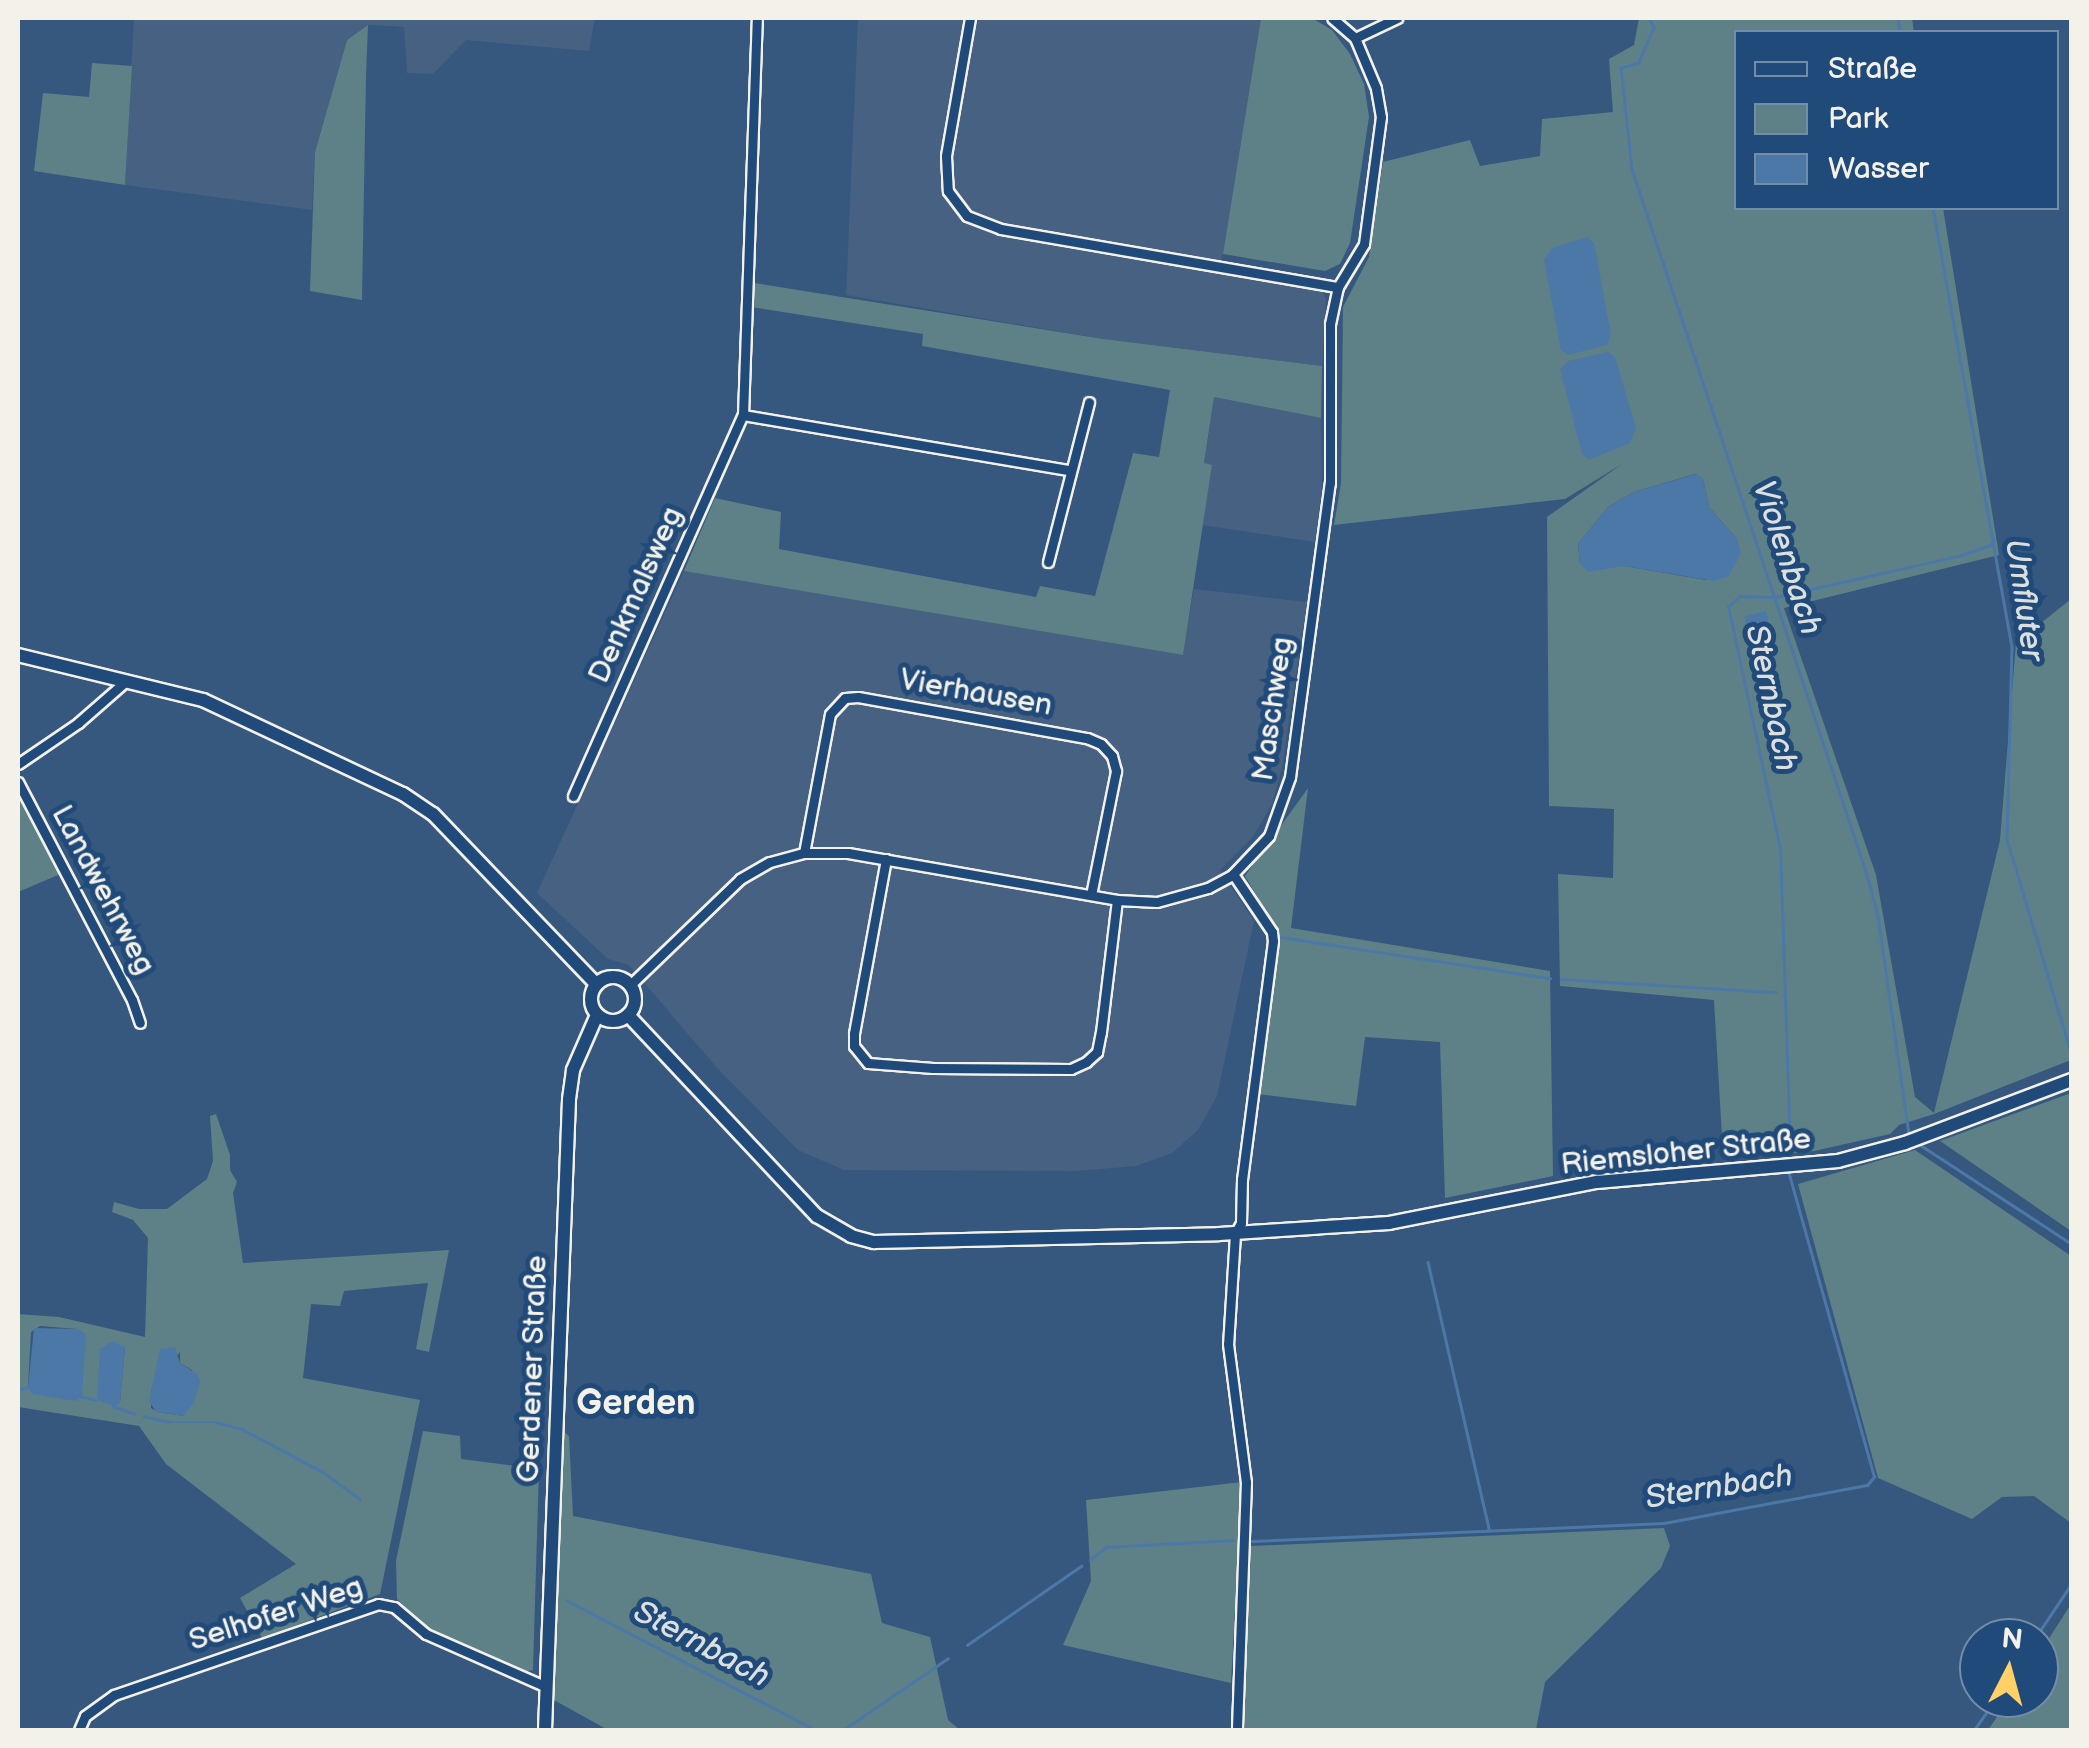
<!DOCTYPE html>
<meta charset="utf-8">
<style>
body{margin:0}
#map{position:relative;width:2089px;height:1748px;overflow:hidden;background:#36587e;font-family:"Balsamiq Sans",sans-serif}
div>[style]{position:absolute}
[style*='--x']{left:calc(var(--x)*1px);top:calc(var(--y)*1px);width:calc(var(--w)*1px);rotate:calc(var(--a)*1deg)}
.built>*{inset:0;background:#466181}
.green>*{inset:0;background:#5d8187}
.water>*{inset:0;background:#4c78a8;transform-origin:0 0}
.stream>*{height:2.5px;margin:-1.25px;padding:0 1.25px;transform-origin:1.25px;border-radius:1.25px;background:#4c78a8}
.roads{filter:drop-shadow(2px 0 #f4f1e8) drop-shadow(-2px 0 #f4f1e8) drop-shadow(0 2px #f4f1e8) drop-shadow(0 -2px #f4f1e8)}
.street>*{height:9px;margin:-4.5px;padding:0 4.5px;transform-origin:4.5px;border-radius:4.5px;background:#1f4a7a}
.secondary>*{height:12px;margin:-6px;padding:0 6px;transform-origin:6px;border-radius:6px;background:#1f4a7a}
.secondary>.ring{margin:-6px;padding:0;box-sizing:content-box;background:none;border:12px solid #1f4a7a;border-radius:50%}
span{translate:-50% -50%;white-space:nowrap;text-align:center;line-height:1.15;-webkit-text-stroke:10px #1f4a7a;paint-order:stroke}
.street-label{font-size:30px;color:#f4f1e8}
.water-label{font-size:32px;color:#dbdfde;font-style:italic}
.quarter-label{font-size:35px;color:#f4f1e8;font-weight:700}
.frame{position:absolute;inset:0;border:20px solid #f4f1e8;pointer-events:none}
.legend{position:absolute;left:1734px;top:30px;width:325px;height:180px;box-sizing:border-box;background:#1f4a7a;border:2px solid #748da6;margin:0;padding:12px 18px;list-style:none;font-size:30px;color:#f4f1e8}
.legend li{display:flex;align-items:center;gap:20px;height:50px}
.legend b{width:50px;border:2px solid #748da6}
.north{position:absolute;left:1959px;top:1618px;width:100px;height:100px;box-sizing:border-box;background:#1f4a7a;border:2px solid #748da6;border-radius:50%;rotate:6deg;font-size:28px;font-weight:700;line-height:40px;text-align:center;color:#f4f1e8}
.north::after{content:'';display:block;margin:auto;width:35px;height:45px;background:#ffd166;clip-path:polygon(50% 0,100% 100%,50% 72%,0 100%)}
</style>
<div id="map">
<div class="built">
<i style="clip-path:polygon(134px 18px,595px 18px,589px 51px,466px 40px,433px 74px,407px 73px,404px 27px,368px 25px,347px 40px,315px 152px,312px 210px,125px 185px)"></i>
<i style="clip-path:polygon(858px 18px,1261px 18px,1223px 254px,1217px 269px,1322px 290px,1326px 299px,1322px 366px,1103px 339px,846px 295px)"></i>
<i style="clip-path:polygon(1214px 397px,1321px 418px,1322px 487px,1315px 542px,1202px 525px,1212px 466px,1204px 464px)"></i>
<i style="clip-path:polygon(684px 571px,1182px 655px,1194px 589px,1307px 602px,1282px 768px,1272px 804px,1252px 838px,1220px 870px,1254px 921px,1217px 1096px,1198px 1130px,1172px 1153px,1136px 1166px,1077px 1171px,844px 1170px,798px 1150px,717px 1068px,629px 965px,608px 959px,537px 893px)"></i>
</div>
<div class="green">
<i style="clip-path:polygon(1261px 18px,1312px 18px,1332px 30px,1350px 54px,1364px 84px,1369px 117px,1350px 243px,1340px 264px,1325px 271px,1223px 254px)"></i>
<i style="clip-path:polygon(evenodd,1639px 18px,1912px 18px,1914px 32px,1736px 32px,1736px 208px,1943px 208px,1999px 555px,1784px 608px,1876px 875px,1915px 1097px,1934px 1113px,2000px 840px,2016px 643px,2071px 599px,2071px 1060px,1934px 1114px,1899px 1125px,1890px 1134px,1805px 1153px,1723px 1154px,1714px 1000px,1560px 986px,1558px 874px,1613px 878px,1614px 809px,1549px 806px,1547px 517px,1622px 464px,1565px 499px,1334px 525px,1341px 483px,1343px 307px,1369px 257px,1383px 162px,1470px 140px,1480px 166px,1540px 156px,1542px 119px,1613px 112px,1609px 59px,1634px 45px,1639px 18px,1695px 474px,1703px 479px,1709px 507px,1737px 539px,1706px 580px,1624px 566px,1580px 564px,1578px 544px,1609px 506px,1634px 492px,1695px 474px)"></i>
<i style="clip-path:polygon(368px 25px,366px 76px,362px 300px,310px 291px,315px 152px,347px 40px)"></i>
<i style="clip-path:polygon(92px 63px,132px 66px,125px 185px,34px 171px,43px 93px,89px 97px)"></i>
<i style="clip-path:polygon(754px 283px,1103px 339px,1322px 366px,1321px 418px,1214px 397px,1204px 463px,1212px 465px,1183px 655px,684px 571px,715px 498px,781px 512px,779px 549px,1036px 597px,1040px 586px,1095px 596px,1133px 453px,1159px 457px,1170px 390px,922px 346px,923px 334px,751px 307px)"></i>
<i style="clip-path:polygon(18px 782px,65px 872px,18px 892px)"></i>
<i style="clip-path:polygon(1308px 788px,1291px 928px,1550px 971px,1553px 1176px,1445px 1198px,1440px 1042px,1365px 1037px,1356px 1106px,1258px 1094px,1278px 932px,1245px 876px)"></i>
<i style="clip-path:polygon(2071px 1093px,2071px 1231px,1940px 1141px)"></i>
<i style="clip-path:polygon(evenodd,216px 1114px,230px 1155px,230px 1170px,237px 1182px,233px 1193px,243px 1263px,449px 1250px,429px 1352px,416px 1349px,428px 1283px,344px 1291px,340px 1306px,311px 1304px,303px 1378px,420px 1400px,380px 1594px,262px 1638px,240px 1598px,296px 1564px,166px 1464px,139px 1426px,18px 1407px,18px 1314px,59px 1317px,145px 1337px,148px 1238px,133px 1220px,112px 1212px,114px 1202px,139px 1209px,167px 1209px,207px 1179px,213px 1161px,210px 1116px,216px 1114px,40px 1326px,77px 1329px,82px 1396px,28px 1387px,31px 1332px,40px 1326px,216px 1114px,125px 1347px,120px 1402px,100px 1349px,125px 1347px,216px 1114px,180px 1352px,180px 1363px,192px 1370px,184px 1416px,157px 1412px,151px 1408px,151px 1390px,180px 1352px)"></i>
<i style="clip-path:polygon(1915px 1150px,2071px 1256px,2071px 1523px,2034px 1496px,2002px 1497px,1972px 1519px,1878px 1478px,1798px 1184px)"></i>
<i style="clip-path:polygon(561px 1430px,569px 1436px,573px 1516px,871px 1574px,882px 1623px,930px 1637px,948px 1720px,960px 1730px,608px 1730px,554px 1700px)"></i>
<i style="clip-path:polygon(423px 1431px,460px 1436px,461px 1459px,539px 1469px,533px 1670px,523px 1672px,428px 1629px,397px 1599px,396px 1561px)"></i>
<i style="clip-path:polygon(1242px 1482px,1231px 1683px,1063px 1645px,1091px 1581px,1086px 1500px)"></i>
<i style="clip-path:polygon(1664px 1528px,1670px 1546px,1661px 1568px,1545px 1682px,1536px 1730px,1244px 1730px,1251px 1546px)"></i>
<i style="clip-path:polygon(2071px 1604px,2071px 1730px,1988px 1730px,2010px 1698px,2039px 1698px,2039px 1654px)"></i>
</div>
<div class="water">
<i style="clip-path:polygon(1587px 237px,1594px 243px,1611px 335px,1607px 345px,1568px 355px,1561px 350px,1544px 260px,1552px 248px)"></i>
<i style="clip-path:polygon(1608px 352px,1615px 357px,1636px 428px,1630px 443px,1589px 460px,1582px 454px,1560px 369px,1568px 361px)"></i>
<i style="clip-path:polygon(1696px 474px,1703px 479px,1709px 507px,1737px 539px,1741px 553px,1729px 576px,1714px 581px,1624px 566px,1588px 572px,1580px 564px,1578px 544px,1609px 506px,1634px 492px)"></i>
<i style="left:1766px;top:611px;width:46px;height:22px;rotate:76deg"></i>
<i style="clip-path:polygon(34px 1328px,77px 1329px,86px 1334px,82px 1397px,75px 1401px,32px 1394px,28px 1387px)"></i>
<i style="clip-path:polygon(113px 1341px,125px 1347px,120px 1402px,116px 1407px,97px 1400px,100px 1349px)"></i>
<i style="clip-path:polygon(175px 1347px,180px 1363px,197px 1374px,200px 1381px,194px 1402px,184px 1416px,156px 1412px,149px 1401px,160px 1349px)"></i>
</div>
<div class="stream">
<i style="--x:1649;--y:18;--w:10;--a:61"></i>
<i style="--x:1654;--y:27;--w:39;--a:113"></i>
<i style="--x:1639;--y:63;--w:19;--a:164"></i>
<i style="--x:1621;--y:68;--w:102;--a:83.8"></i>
<i style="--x:1632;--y:169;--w:737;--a:71.57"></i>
<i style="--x:1865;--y:868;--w:50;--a:74.8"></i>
<i style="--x:1878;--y:916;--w:219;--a:81.9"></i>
<i style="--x:1898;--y:18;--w:14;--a:82"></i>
<i style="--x:1933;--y:208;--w:446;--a:79.8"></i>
<i style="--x:2012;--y:647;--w:192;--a:91.5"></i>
<i style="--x:2007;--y:839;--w:226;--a:73.3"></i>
<i style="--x:1281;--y:937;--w:272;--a:8.7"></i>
<i style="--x:1561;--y:979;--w:215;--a:3.5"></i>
<i style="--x:1919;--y:1144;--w:183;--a:33.2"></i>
<i style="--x:1790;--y:1149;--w:300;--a:-91.9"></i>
<i style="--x:1780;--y:849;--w:248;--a:-102.1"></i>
<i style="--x:1728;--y:607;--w:16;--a:-43"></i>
<i style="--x:1740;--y:596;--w:36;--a:2"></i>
<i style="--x:1776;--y:597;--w:191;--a:-12.7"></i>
<i style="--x:1962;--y:555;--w:30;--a:-20"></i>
<i style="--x:1990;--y:545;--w:7;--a:-56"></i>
<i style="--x:1428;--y:1262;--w:274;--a:77.1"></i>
<i style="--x:18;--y:1390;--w:10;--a:-17"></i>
<i style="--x:80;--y:1396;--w:16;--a:14"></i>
<i style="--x:113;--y:1406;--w:23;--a:20"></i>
<i style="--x:144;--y:1416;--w:26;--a:13"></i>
<i style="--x:169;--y:1422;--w:47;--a:0"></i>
<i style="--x:216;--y:1422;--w:27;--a:15"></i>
<i style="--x:242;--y:1429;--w:92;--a:28"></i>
<i style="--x:323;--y:1472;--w:46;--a:36.1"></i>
<i style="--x:1252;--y:1541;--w:412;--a:-2.5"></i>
<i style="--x:1664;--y:1523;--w:207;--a:-10.6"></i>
<i style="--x:1867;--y:1485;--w:11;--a:-49"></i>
<i style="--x:1874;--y:1477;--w:314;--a:-105.7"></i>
<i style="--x:1090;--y:1560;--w:21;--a:-39"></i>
<i style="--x:1106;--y:1547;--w:128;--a:-3.1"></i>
<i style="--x:566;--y:1600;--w:282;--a:27.5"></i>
<i style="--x:2035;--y:1638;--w:66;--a:-56.1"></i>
<i style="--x:967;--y:1645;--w:139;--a:-34.7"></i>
<i style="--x:843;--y:1730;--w:127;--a:-34.4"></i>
<i style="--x:1974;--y:1730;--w:39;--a:-55"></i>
</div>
<div class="roads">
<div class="street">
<i style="--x:970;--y:18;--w:140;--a:99.9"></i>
<i style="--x:946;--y:156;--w:35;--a:87"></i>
<i style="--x:948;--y:191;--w:31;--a:53"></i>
<i style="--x:967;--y:216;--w:36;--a:21"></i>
<i style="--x:1001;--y:229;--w:342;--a:9.8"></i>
<i style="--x:1355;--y:38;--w:47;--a:-25.5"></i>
<i style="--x:743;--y:415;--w:331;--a:9.6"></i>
<i style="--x:1048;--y:562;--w:165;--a:-75.6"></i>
<i style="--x:18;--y:764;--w:73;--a:-34.3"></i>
<i style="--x:78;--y:723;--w:64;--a:-41.2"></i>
<i style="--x:18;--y:782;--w:246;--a:62.4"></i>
<i style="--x:132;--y:1000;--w:24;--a:71"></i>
<i style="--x:573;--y:796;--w:417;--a:-66"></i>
<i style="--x:743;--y:415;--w:397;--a:-88"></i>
<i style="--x:804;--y:853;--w:141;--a:-79.4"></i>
<i style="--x:830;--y:714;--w:22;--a:-47"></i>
<i style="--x:845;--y:698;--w:13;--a:-4"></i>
<i style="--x:858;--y:697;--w:233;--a:10.2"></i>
<i style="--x:1087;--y:738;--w:15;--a:23"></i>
<i style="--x:1101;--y:744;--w:16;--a:47"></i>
<i style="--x:1112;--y:756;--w:16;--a:75"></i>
<i style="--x:1116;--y:771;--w:126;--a:101.4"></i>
<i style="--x:886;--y:859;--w:178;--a:100.4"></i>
<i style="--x:854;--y:1034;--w:12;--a:90"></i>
<i style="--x:854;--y:1046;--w:22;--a:51"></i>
<i style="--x:868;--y:1063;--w:65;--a:4.4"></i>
<i style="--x:933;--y:1068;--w:138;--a:0.4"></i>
<i style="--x:1071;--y:1069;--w:17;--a:-25"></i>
<i style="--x:1086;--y:1062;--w:15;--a:-42"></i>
<i style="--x:1097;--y:1052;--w:20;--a:-79"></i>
<i style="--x:1101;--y:1032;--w:133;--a:-83.1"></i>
<i style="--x:1233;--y:874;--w:70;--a:56.1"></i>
<i style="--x:1272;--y:932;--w:9;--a:84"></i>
<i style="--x:1273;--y:941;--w:240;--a:97.4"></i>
<i style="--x:1242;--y:1179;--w:44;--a:91.3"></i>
<i style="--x:1241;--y:1223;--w:13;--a:119"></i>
<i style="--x:1235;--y:1234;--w:110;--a:93.6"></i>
<i style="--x:1228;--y:1344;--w:139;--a:82.6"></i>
<i style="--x:1246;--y:1482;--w:248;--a:92.1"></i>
<i style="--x:630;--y:985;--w:153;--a:-43.9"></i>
<i style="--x:740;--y:879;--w:34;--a:-30"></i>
<i style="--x:770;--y:862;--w:35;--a:-15"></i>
<i style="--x:804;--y:853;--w:44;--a:0"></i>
<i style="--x:848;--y:853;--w:273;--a:9.9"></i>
<i style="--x:1117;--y:900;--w:40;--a:2.9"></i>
<i style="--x:1157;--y:902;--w:53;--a:-15.4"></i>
<i style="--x:1208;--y:888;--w:27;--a:-28"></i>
<i style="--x:1232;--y:875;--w:54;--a:-46.5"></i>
<i style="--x:1269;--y:836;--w:63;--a:-70.4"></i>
<i style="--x:1290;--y:777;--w:297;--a:-82.3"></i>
<i style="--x:1330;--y:483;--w:159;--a:-90"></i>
<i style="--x:1330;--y:324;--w:38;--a:-78"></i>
<i style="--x:1338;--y:287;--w:50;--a:-58.8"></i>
<i style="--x:1364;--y:244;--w:128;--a:-82.4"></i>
<i style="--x:1381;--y:117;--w:29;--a:-100"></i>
<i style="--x:1376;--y:88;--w:54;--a:-112.8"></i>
<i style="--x:1355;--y:38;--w:30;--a:-139"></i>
<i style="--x:79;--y:1730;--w:15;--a:-67"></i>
<i style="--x:85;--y:1716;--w:36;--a:-36"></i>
<i style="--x:114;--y:1695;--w:279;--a:-19"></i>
<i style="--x:378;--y:1604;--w:16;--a:11"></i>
<i style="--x:394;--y:1607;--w:42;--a:40.2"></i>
<i style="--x:426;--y:1634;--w:132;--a:23.7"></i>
</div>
<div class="secondary">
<i style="--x:18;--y:655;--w:190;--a:13.7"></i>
<i style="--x:203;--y:700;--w:221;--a:25.2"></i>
<i style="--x:403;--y:794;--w:36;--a:34"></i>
<i style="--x:433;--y:814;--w:236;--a:46.2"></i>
<i class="ring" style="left:591px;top:977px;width:32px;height:32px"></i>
<i style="--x:628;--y:1015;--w:276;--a:46.8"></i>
<i style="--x:817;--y:1216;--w:39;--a:30"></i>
<i style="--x:851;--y:1236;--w:24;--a:15"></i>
<i style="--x:874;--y:1242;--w:345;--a:-1.3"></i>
<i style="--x:1219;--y:1234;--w:170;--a:-3.7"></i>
<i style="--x:1389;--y:1223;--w:212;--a:-11.2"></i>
<i style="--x:1597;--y:1182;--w:242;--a:-5"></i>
<i style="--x:1838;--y:1161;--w:69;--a:-15"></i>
<i style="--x:1905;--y:1143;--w:178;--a:-20.7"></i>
<i style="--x:545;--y:1730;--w:631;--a:-87.82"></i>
<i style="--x:569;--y:1099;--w:29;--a:-82"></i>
<i style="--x:573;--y:1070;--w:60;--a:-66.4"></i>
</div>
</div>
<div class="street-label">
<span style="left:636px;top:595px;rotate:-66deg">Denkmalsweg</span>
<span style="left:976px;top:693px;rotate:10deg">Vierhausen</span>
<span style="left:1273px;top:709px;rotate:-82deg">Maschweg</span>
<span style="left:103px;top:890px;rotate:62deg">Landwehrweg</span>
<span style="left:1686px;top:1152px;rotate:-6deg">Riemsloher Straße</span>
<span style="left:533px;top:1369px;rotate:-88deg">Gerdener Straße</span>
<span style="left:276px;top:1614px;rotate:-18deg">Selhofer Weg</span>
</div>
<div class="water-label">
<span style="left:1786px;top:558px;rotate:72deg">Violenbach</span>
<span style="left:2023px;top:600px;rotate:82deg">Umfluter</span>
<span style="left:1770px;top:698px;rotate:78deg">Sternbach</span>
<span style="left:1719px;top:1488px;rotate:-9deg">Sternbach</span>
<span style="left:701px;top:1645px;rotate:28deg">Sternbach</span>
</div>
<div class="quarter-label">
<span style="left:636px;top:1404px">Gerden</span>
</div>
<div class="frame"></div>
<ul class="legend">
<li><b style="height:12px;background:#1f4a7a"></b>Straße</li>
<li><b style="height:28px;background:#5d8187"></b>Park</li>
<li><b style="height:28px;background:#4c78a8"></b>Wasser</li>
</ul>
<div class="north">N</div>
</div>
